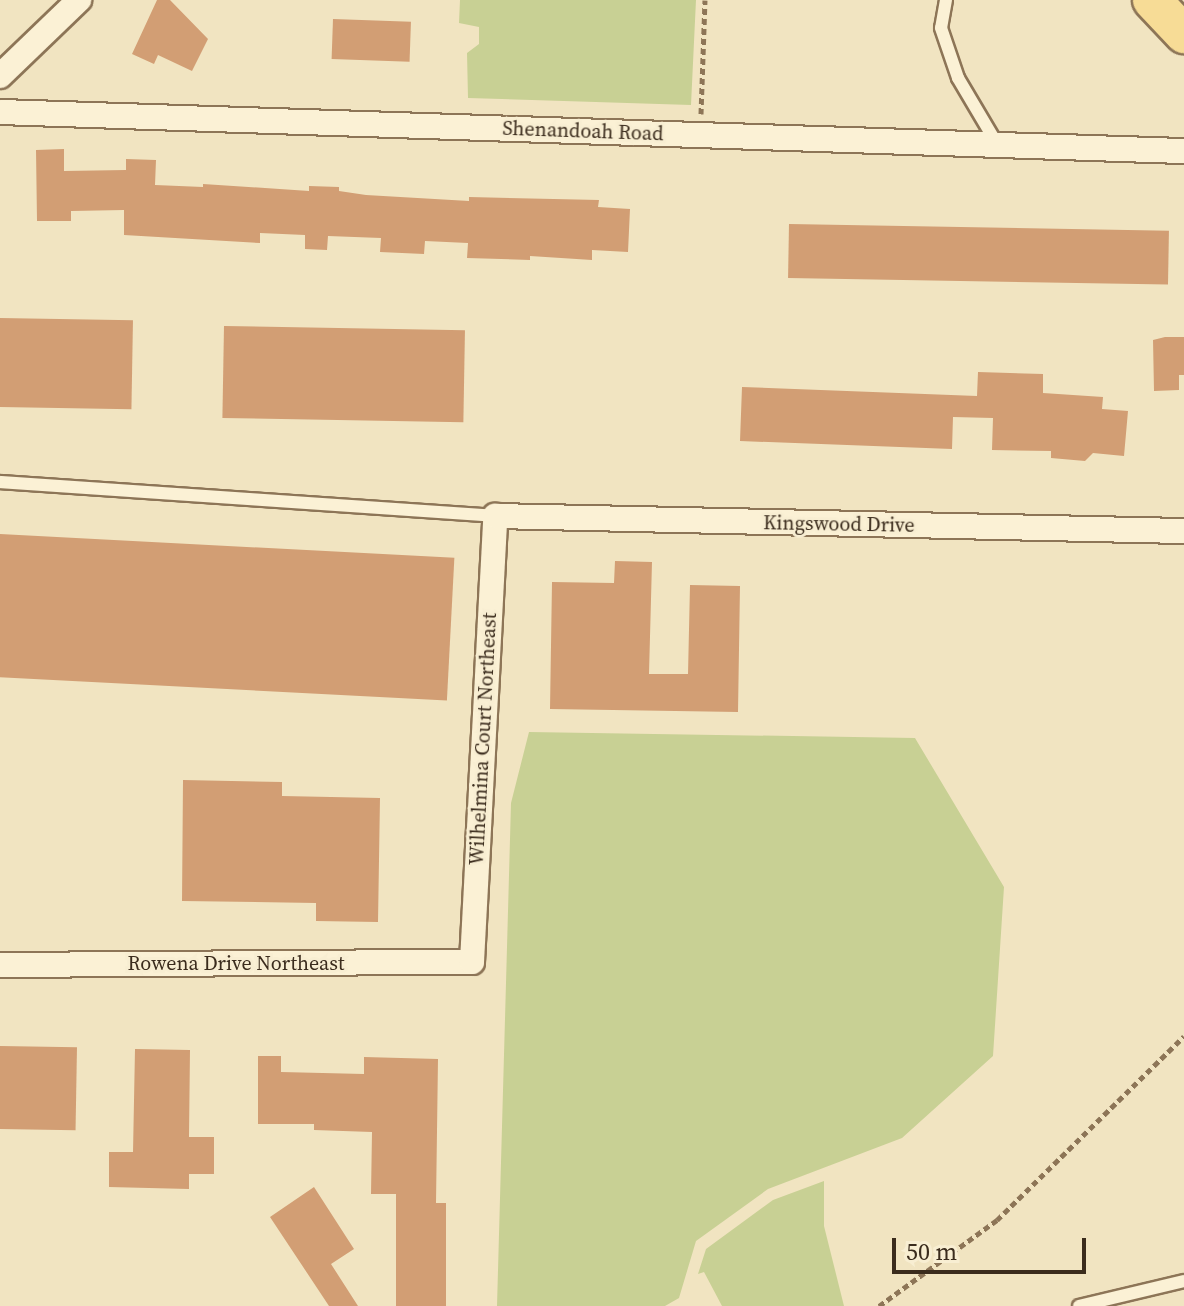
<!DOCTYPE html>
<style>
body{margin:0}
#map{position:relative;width:1184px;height:1306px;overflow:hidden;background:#f1e4c1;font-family:"Source Serif 4",serif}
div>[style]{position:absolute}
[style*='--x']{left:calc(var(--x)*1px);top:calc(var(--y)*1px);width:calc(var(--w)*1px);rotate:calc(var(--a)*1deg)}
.green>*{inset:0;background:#c8d094}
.building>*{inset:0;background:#d29e74;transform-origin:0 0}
.path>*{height:5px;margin-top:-2.5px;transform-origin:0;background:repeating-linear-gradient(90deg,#8d7557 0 6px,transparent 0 10px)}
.roads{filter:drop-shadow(2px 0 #8d7557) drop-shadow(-2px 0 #8d7557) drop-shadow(0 2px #8d7557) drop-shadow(0 -2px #8d7557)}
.service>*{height:12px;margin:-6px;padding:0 6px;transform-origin:6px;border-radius:6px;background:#fbf1d5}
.minor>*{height:24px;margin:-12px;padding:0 12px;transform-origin:12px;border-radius:12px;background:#fbf1d5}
.primary>*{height:38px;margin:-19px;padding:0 19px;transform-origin:19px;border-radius:19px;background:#f7dc96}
span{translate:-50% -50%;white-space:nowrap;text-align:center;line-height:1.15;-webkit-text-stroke:6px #f8eed2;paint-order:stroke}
.street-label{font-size:20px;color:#3b2c1d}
.scale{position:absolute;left:892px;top:1238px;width:194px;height:36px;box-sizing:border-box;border:4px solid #3b2c1d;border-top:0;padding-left:10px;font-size:24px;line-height:28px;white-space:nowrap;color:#3b2c1d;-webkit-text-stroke:6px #f8eed2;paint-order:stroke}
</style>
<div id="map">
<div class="green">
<i style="clip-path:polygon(460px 0,696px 0,691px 105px,468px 98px,467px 53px,479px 44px,479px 27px,459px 23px)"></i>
<i style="clip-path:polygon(529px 732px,915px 738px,1004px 887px,993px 1056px,902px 1138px,768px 1189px,696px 1241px,679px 1298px,665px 1306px,497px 1306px,511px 803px)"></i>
<i style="clip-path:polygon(824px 1181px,824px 1226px,844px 1306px,722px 1306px,704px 1272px,698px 1274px,706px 1249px,773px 1200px)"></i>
</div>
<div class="building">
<i style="clip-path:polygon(157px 0,170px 0,208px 39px,192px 71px,158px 55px,154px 64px,132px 54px)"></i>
<i style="left:333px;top:19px;width:78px;height:40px;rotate:2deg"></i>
<i style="clip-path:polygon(64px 149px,64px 171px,126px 170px,126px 159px,156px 160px,155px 185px,203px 187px,203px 184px,309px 191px,309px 186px,339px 187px,339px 191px,366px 195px,469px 201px,469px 197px,599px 200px,598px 207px,630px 209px,628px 252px,592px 250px,592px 260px,530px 256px,530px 260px,467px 258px,468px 243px,425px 241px,424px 254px,380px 252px,381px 238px,328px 236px,327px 250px,305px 249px,305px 235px,260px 233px,260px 243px,124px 235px,124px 210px,71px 211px,71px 221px,37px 221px,36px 150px)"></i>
<i style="left:789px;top:224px;width:380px;height:54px;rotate:1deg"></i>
<i style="left:0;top:318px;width:133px;height:89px;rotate:1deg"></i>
<i style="left:224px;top:326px;width:241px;height:92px;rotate:1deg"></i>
<i style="clip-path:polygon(1165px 337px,1184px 337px,1184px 375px,1179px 375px,1179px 390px,1154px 391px,1153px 340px)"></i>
<i style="clip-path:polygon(978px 372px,1043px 374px,1043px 393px,1103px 397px,1102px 409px,1128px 411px,1124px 456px,1093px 453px,1085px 461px,1051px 458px,1051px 451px,992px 450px,993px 418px,953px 417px,952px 449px,740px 441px,742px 387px,977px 396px)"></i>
<i style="left:0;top:534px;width:455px;height:143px;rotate:3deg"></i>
<i style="clip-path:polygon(615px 561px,652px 562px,649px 674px,688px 674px,690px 585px,740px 586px,738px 712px,550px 709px,552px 582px,614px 583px)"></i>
<i style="clip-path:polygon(183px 780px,282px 782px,282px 796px,380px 798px,378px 922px,316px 921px,316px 903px,182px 901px)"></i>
<i style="left:0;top:1046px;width:77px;height:83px;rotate:1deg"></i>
<i style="clip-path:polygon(135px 1049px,190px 1050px,189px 1137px,214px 1137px,214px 1174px,189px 1174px,189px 1189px,109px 1187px,109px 1152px,133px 1152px)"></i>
<i style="clip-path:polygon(258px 1056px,281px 1056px,281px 1072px,364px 1074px,364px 1057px,438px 1059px,436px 1203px,446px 1203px,446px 1306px,396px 1306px,396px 1194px,371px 1194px,372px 1132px,314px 1130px,314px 1124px,258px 1124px)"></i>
<i style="clip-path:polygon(314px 1187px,354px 1249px,331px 1264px,358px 1306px,329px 1306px,270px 1217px)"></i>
</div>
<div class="path">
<i style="--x:701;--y:114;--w:114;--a:-88"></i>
<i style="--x:879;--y:1306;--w:146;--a:-36.1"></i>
<i style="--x:997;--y:1220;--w:262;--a:-44.5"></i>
</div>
<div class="roads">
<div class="service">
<i style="--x:946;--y:0;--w:28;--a:100"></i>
<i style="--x:941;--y:28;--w:53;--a:71.2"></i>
<i style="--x:958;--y:78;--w:77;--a:59.4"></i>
<i style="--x:0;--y:482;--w:496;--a:3.9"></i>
<i style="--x:1079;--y:1306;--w:108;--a:-13.4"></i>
</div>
<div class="minor">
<i style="--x:0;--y:76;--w:110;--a:-43.9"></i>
<i style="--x:0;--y:112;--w:1185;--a:1.89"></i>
<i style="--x:0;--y:965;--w:472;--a:-0.4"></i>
<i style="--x:472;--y:962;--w:447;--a:-87"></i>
<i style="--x:495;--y:516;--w:689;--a:1.25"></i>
</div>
<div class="primary">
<i style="--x:1152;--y:0;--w:47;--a:46.7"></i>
</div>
</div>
<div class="street-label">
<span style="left:583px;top:131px;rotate:2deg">Shenandoah Road</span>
<span style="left:839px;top:524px;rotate:1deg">Kingswood Drive</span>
<span style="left:483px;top:739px;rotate:-87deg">Wilhelmina Court Northeast</span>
<span style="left:236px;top:963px">Rowena Drive Northeast</span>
</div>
<div class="scale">50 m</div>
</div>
